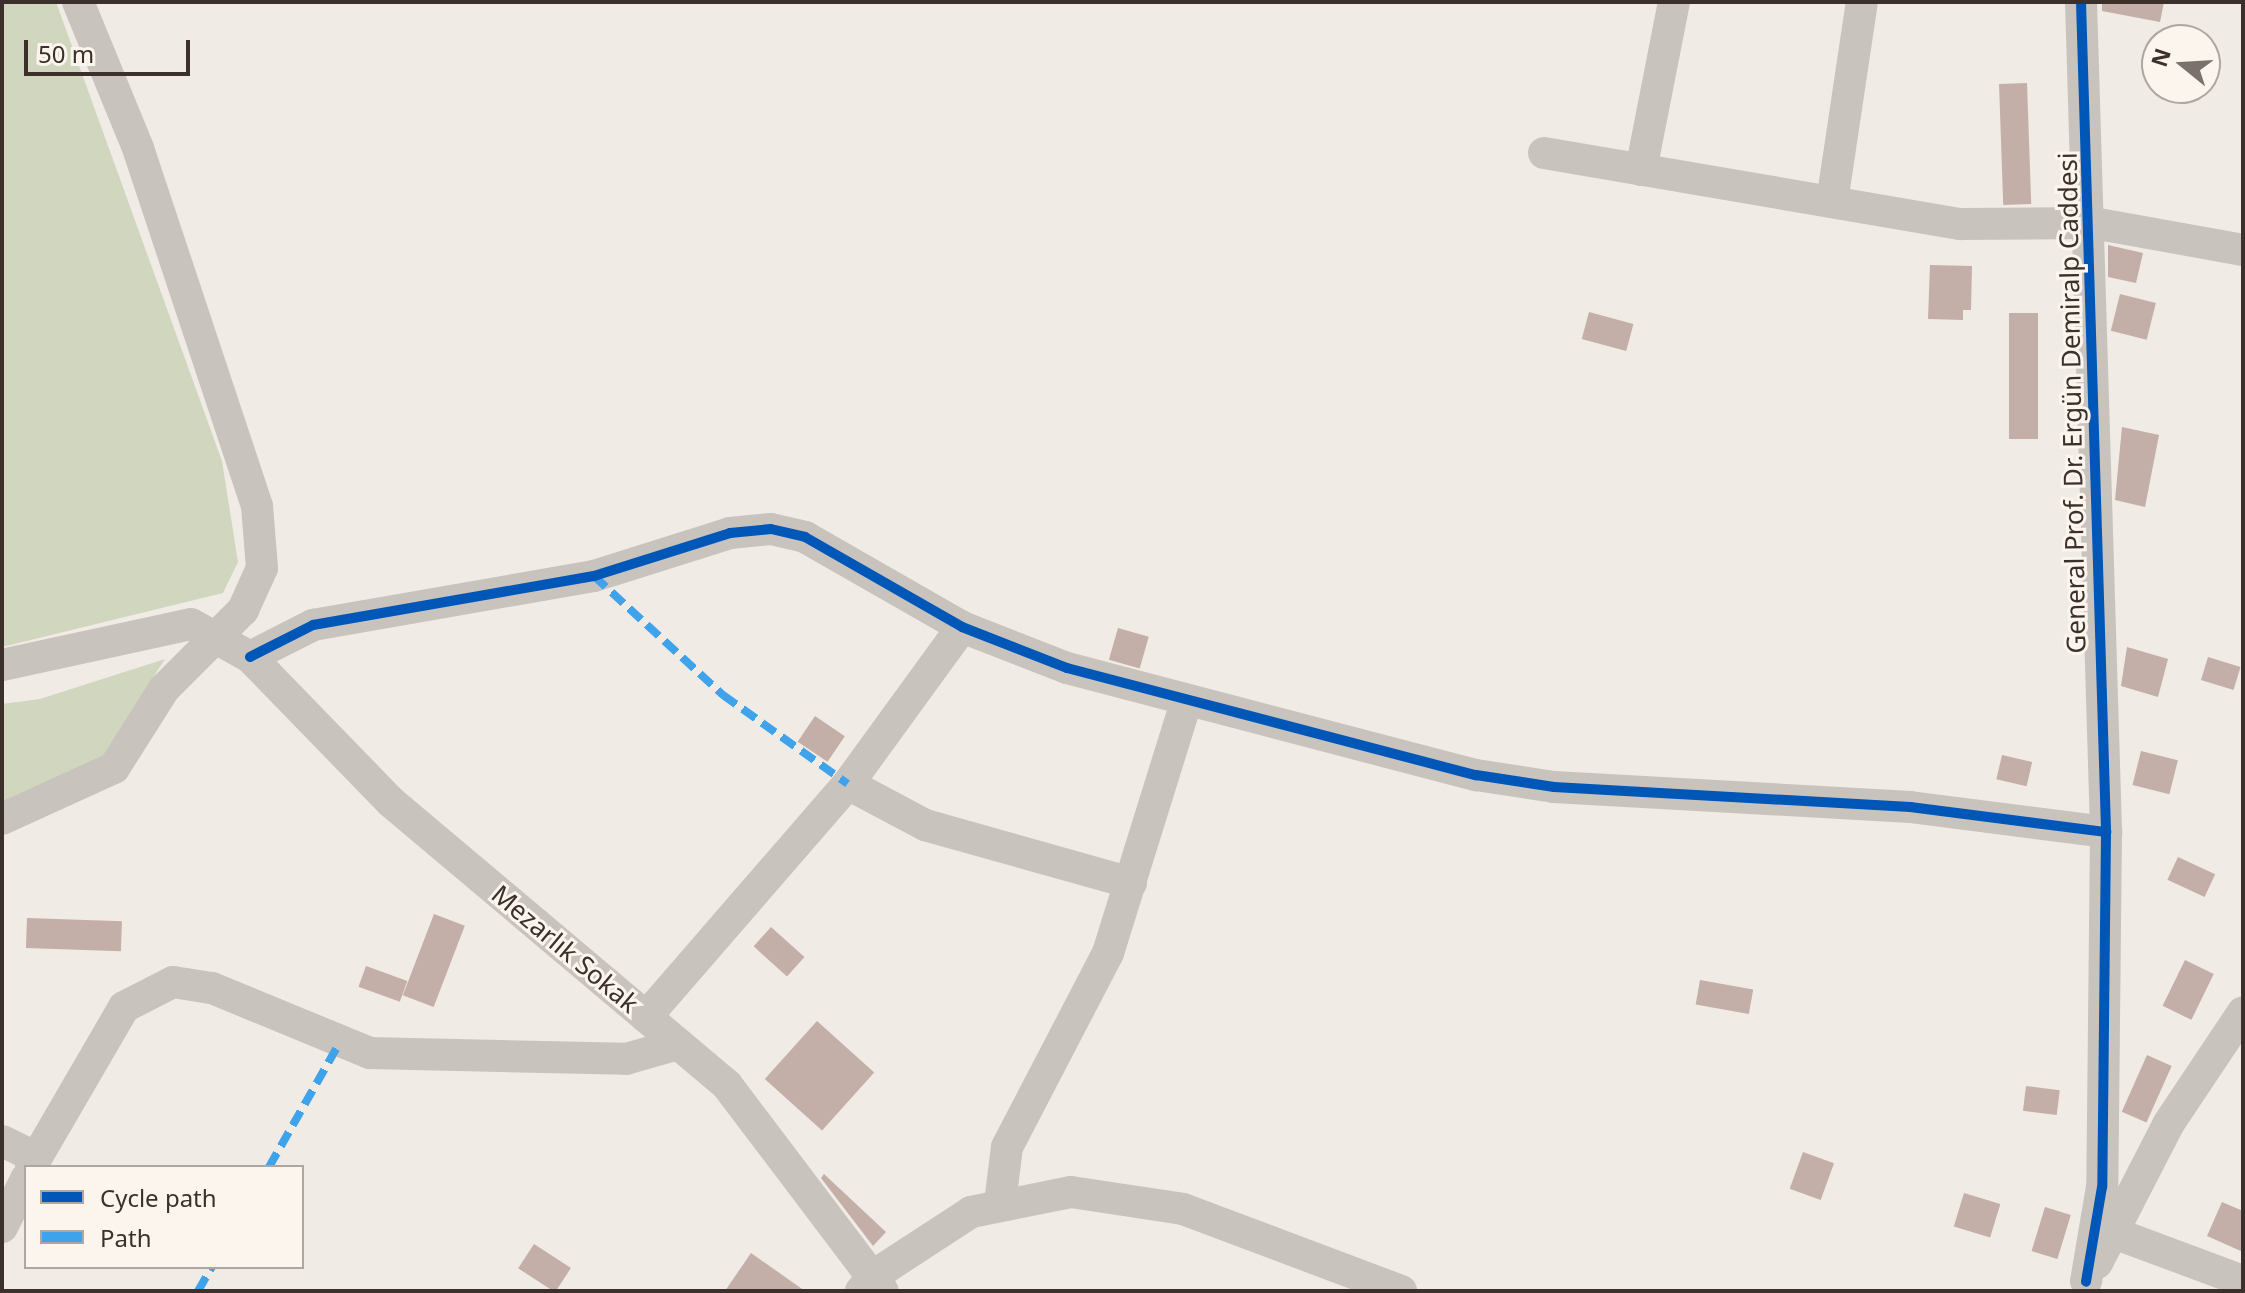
<!DOCTYPE html>
<meta charset="utf-8">
<style>
body{margin:0}
#map{position:relative;width:2245px;height:1293px;overflow:hidden;background:#f0ebe5;font-family:"Noto Sans",sans-serif}
div>[style]{position:absolute}
[style*='--x']{left:calc(var(--x)*1px);top:calc(var(--y)*1px);width:calc(var(--w)*1px);rotate:calc(var(--a)*1deg)}
.green>*{inset:0;background:#d1d6bf}
.building>*{inset:0;background:#c3afa7;transform-origin:0 0}
.minor>*{height:32px;margin:-16px;padding:0 16px;transform-origin:16px;border-radius:16px;background:#c9c3be}
.quiet>*{height:8px;margin-top:-4px;transform-origin:0;background:repeating-linear-gradient(90deg,#3fa3eb 0 16px,transparent 0 24px)}
.cycleway>*{height:10px;margin:-5px;padding:0 5px;transform-origin:5px;border-radius:5px;background:#0057b8}
span{translate:-50% -50%;white-space:nowrap;text-align:center;line-height:1.15;-webkit-text-stroke:6px #fbf5ee;paint-order:stroke}
.street-label{font-size:26px;color:#3b302b}
.frame{position:absolute;inset:0;border:4px solid #3b302b;pointer-events:none}
.legend{position:absolute;left:24px;top:1165px;width:280px;height:104px;box-sizing:border-box;background:#fbf5ee;border:2px solid #aea6a0;margin:0;padding:10px 14px;list-style:none;font-size:24px;color:#3b302b}
.legend li{display:flex;align-items:center;gap:16px;height:40px}
.legend b{width:40px;border:2px solid #aea6a0}
.north{position:absolute;left:2141px;top:24px;width:80px;height:80px;box-sizing:border-box;background:#fbf5ee;border:2px solid #aea6a0;border-radius:50%;rotate:288deg;font-size:22px;font-weight:700;line-height:32px;text-align:center;color:#3b302b}
.north::after{content:'';display:block;margin:auto;width:28px;height:36px;background:#7a716c;clip-path:polygon(50% 0,100% 100%,50% 72%,0 100%)}
.scale{position:absolute;left:24px;top:40px;width:166px;height:36px;box-sizing:border-box;border:4px solid #3b302b;border-top:0;padding-left:10px;font-size:24px;line-height:28px;white-space:nowrap;color:#3b302b;-webkit-text-stroke:6px #fbf5ee;paint-order:stroke}
</style>
<div id="map">
<div class="green">
<i style="clip-path:polygon(2px 2px,56px 2px,222px 461px,238px 562px,223px 593px,2px 647px)"></i>
<i style="clip-path:polygon(165px 659px,96px 767px,2px 810px,2px 704px,40px 699px)"></i>
</div>
<div class="building">
<i style="clip-path:polygon(2102px 2px,2164px 2px,2160px 22px,2102px 11px)"></i>
<i style="left:2027px;top:83px;width:121px;height:28px;rotate:88deg"></i>
<i style="clip-path:polygon(2108px 245px,2143px 253px,2136px 283px,2108px 277px)"></i>
<i style="clip-path:polygon(1930px 265px,1972px 266px,1971px 310px,1963px 310px,1963px 320px,1928px 319px)"></i>
<i style="left:2120px;top:294px;width:37px;height:38px;rotate:14deg"></i>
<i style="left:1589px;top:312px;width:46px;height:28px;rotate:15deg"></i>
<i style="left:2009px;top:313px;width:29px;height:126px"></i>
<i style="clip-path:polygon(2122px 427px,2159px 435px,2145px 507px,2115px 500px)"></i>
<i style="left:1118px;top:628px;width:32px;height:33px;rotate:16deg"></i>
<i style="clip-path:polygon(2127px 647px,2168px 659px,2158px 697px,2121px 686px)"></i>
<i style="left:2208px;top:657px;width:34px;height:24px;rotate:17deg"></i>
<i style="left:815px;top:716px;width:36px;height:31px;rotate:34deg"></i>
<i style="left:2141px;top:751px;width:38px;height:35px;rotate:14deg"></i>
<i style="left:2002px;top:755px;width:31px;height:25px;rotate:13deg"></i>
<i style="left:2178px;top:857px;width:41px;height:25px;rotate:25deg"></i>
<i style="left:434px;top:914px;width:33px;height:87px;rotate:21deg"></i>
<i style="left:27px;top:918px;width:95px;height:30px;rotate:2deg"></i>
<i style="left:771px;top:927px;width:45px;height:26px;rotate:42deg"></i>
<i style="left:2185px;top:960px;width:32px;height:51px;rotate:26deg"></i>
<i style="left:366px;top:966px;width:44px;height:22px;rotate:20deg"></i>
<i style="left:1700px;top:980px;width:54px;height:25px;rotate:10deg"></i>
<i style="left:817px;top:1021px;width:77px;height:78px;rotate:42deg"></i>
<i style="left:2147px;top:1055px;width:27px;height:62px;rotate:24deg"></i>
<i style="left:2026px;top:1086px;width:34px;height:25px;rotate:7deg"></i>
<i style="left:1803px;top:1152px;width:33px;height:39px;rotate:20deg"></i>
<i style="clip-path:polygon(824px 1174px,886px 1232px,873px 1246px,821px 1178px)"></i>
<i style="left:1964px;top:1193px;width:38px;height:35px;rotate:17deg"></i>
<i style="clip-path:polygon(2222px 1202px,2243px 1211px,2243px 1252px,2207px 1236px)"></i>
<i style="left:2045px;top:1207px;width:27px;height:46px;rotate:17deg"></i>
<i style="left:534px;top:1244px;width:44px;height:29px;rotate:33deg"></i>
<i style="clip-path:polygon(751px 1253px,805px 1291px,725px 1291px)"></i>
</div>
<div class="minor">
<i style="--x:2081;--y:2;--w:830;--a:88.27"></i>
<i style="--x:2106;--y:832;--w:355;--a:90.6"></i>
<i style="--x:2102;--y:1187;--w:96;--a:99.6"></i>
<i style="--x:1544;--y:153;--w:423;--a:9.7"></i>
<i style="--x:1961;--y:224;--w:132;--a:-0.4"></i>
<i style="--x:2093;--y:223;--w:152;--a:10.2"></i>
<i style="--x:1641;--y:170;--w:171;--a:-78.9"></i>
<i style="--x:1832;--y:202;--w:202;--a:-81.5"></i>
<i style="--x:250;--y:657;--w:71;--a:-26.9"></i>
<i style="--x:313;--y:625;--w:285;--a:-9.9"></i>
<i style="--x:594;--y:576;--w:143;--a:-17.5"></i>
<i style="--x:730;--y:533;--w:41;--a:-5.6"></i>
<i style="--x:771;--y:529;--w:35;--a:13"></i>
<i style="--x:805;--y:537;--w:181;--a:29.8"></i>
<i style="--x:962;--y:627;--w:113;--a:21.3"></i>
<i style="--x:1067;--y:668;--w:423;--a:14.7"></i>
<i style="--x:1476;--y:775;--w:79;--a:8.7"></i>
<i style="--x:1554;--y:787;--w:357;--a:3.2"></i>
<i style="--x:1910;--y:807;--w:198;--a:7.3"></i>
<i style="--x:2;--y:665;--w:193;--a:-12.2"></i>
<i style="--x:191;--y:624;--w:68;--a:29.2"></i>
<i style="--x:250;--y:657;--w:202;--a:45.8"></i>
<i style="--x:391;--y:802;--w:439;--a:40.1"></i>
<i style="--x:727;--y:1085;--w:258;--a:52.9"></i>
<i style="--x:848;--y:784;--w:87;--a:28"></i>
<i style="--x:925;--y:825;--w:214;--a:15.7"></i>
<i style="--x:2;--y:819;--w:123;--a:-24.5"></i>
<i style="--x:114;--y:768;--w:93;--a:-57.7"></i>
<i style="--x:164;--y:689;--w:112;--a:-45"></i>
<i style="--x:243;--y:610;--w:46;--a:-65.7"></i>
<i style="--x:262;--y:568;--w:62;--a:-94.6"></i>
<i style="--x:257;--y:506;--w:377;--a:-108.4"></i>
<i style="--x:138;--y:148;--w:158;--a:-112.3"></i>
<i style="--x:646;--y:1017;--w:308;--a:-49.1"></i>
<i style="--x:848;--y:784;--w:194;--a:-54"></i>
<i style="--x:2;--y:1141;--w:37;--a:26"></i>
<i style="--x:31;--y:1167;--w:185;--a:-59.8"></i>
<i style="--x:124;--y:1007;--w:55;--a:-27"></i>
<i style="--x:173;--y:982;--w:39;--a:9"></i>
<i style="--x:212;--y:988;--w:171;--a:22.4"></i>
<i style="--x:370;--y:1053;--w:256;--a:1.3"></i>
<i style="--x:626;--y:1059;--w:54;--a:-16.1"></i>
<i style="--x:1000;--y:1203;--w:56;--a:-82.9"></i>
<i style="--x:1007;--y:1147;--w:219;--a:-62.5"></i>
<i style="--x:1108;--y:953;--w:263;--a:-72.7"></i>
<i style="--x:2;--y:1227;--w:54;--a:-63.4"></i>
<i style="--x:2114;--y:1233;--w:138;--a:20.4"></i>
<i style="--x:2097;--y:1263;--w:157;--a:-62.8"></i>
<i style="--x:2169;--y:1123;--w:133;--a:-56.3"></i>
<i style="--x:861;--y:1291;--w:19;--a:-51"></i>
<i style="--x:873;--y:1276;--w:117;--a:-33.1"></i>
<i style="--x:971;--y:1212;--w:102;--a:-11.3"></i>
<i style="--x:1071;--y:1192;--w:113;--a:8.6"></i>
<i style="--x:1183;--y:1209;--w:233;--a:20.6"></i>
</div>
<div class="quiet">
<i style="--x:594;--y:576;--w:176;--a:42.7"></i>
<i style="--x:723;--y:695;--w:153;--a:35.5"></i>
<i style="--x:269;--y:1167;--w:142;--a:-60.4"></i>
<i style="--x:198;--y:1291;--w:28;--a:-60"></i>
</div>
<div class="cycleway">
<i style="--x:2081;--y:2;--w:830;--a:88.27"></i>
<i style="--x:2106;--y:832;--w:355;--a:90.6"></i>
<i style="--x:2102;--y:1187;--w:96;--a:99.6"></i>
<i style="--x:250;--y:657;--w:71;--a:-26.9"></i>
<i style="--x:313;--y:625;--w:285;--a:-9.9"></i>
<i style="--x:594;--y:576;--w:143;--a:-17.5"></i>
<i style="--x:730;--y:533;--w:41;--a:-5.6"></i>
<i style="--x:771;--y:529;--w:35;--a:13"></i>
<i style="--x:805;--y:537;--w:181;--a:29.8"></i>
<i style="--x:962;--y:627;--w:113;--a:21.3"></i>
<i style="--x:1067;--y:668;--w:423;--a:14.7"></i>
<i style="--x:1476;--y:775;--w:79;--a:8.7"></i>
<i style="--x:1554;--y:787;--w:357;--a:3.2"></i>
<i style="--x:1910;--y:807;--w:198;--a:7.3"></i>
</div>
<div class="street-label">
<span style="left:2072px;top:403px;rotate:-91deg">General Prof. Dr. Ergün Demiralp Caddesi</span>
<span style="left:565px;top:949px;rotate:40deg">Mezarlık Sokak</span>
</div>
<div class="frame"></div>
<ul class="legend">
<li><b style="height:10px;background:#0057b8"></b>Cycle path</li>
<li><b style="height:10px;background:#3fa3eb"></b>Path</li>
</ul>
<div class="north">N</div>
<div class="scale">50 m</div>
</div>
